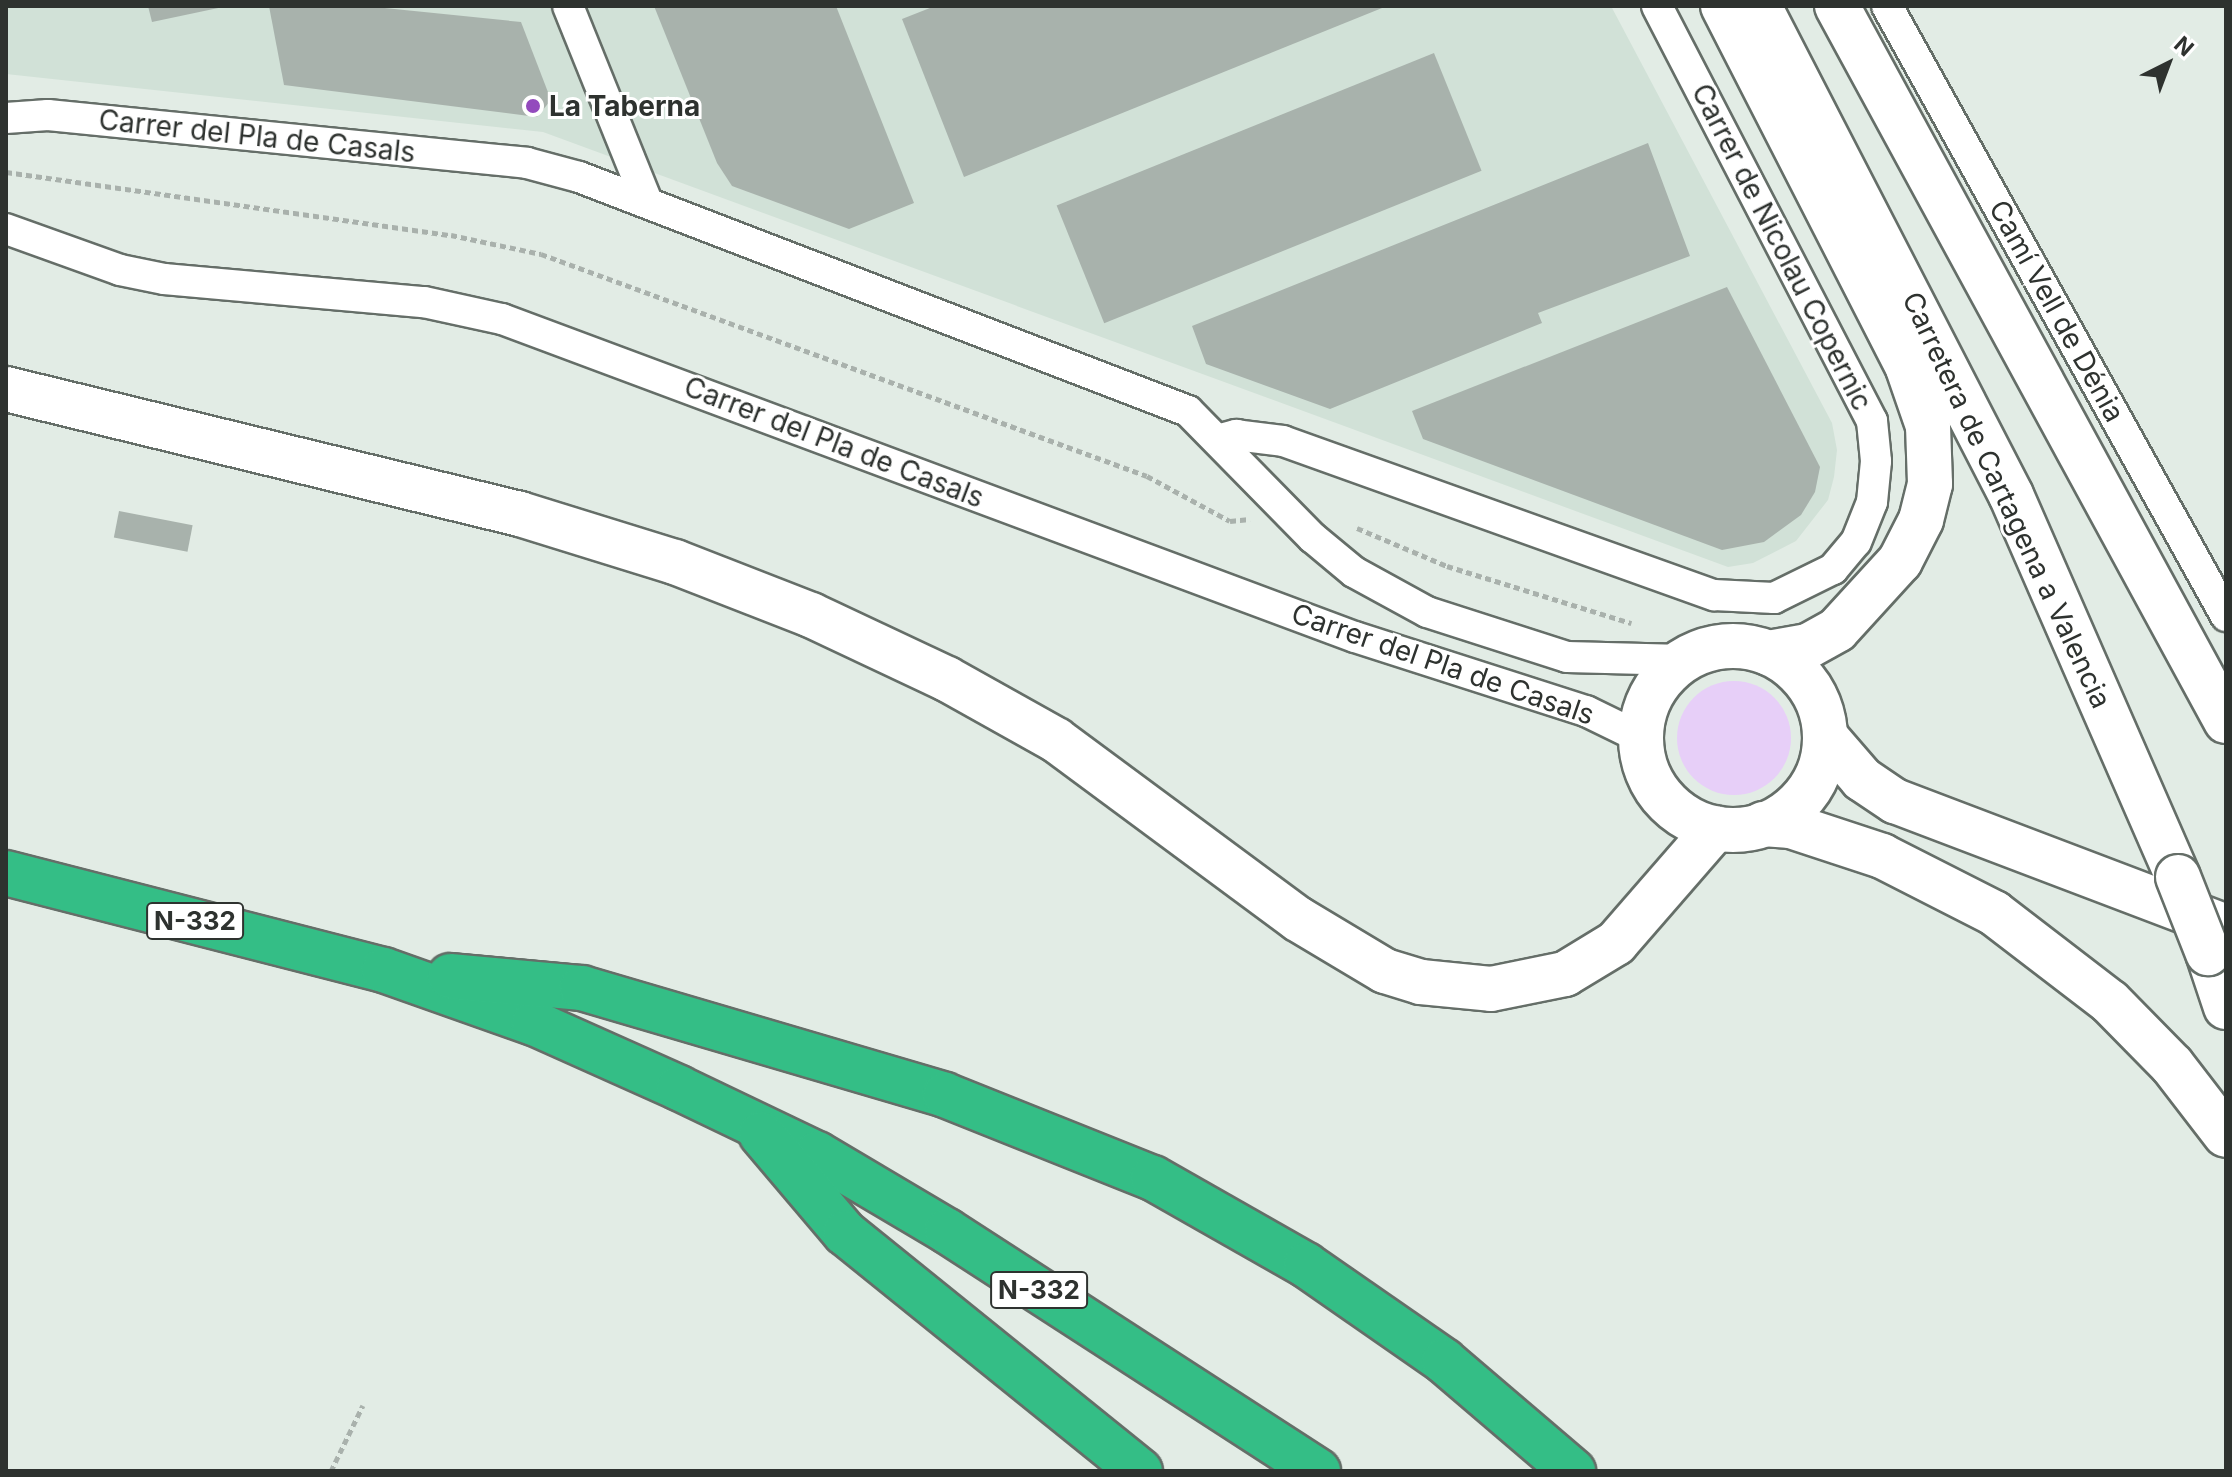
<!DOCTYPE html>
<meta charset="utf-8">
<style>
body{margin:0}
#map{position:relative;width:2232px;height:1477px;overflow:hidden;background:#e2ece5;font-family:Inter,sans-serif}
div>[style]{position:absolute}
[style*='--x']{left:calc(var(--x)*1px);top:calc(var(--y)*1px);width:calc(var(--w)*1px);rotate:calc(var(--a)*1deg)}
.built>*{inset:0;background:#d1e1d7}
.green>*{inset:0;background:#e7cff8}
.round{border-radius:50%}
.building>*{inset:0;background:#a8b2ac;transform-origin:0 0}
.path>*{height:5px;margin-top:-2.5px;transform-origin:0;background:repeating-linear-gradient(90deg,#a9b1ac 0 6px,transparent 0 10px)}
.roads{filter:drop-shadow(2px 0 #656e68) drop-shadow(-2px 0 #656e68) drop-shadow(0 2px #656e68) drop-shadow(0 -2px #656e68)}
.minor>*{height:30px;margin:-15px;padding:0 15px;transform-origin:15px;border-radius:15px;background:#fff}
.secondary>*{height:44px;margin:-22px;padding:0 22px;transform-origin:22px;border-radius:22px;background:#fff}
.secondary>.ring{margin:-22px;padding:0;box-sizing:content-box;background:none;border:44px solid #fff;border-radius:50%}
.trunk>*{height:44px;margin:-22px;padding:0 22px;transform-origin:22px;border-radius:22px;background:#34be86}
.bridges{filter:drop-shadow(2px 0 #656e68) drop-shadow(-2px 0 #656e68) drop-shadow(0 2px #656e68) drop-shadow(0 -2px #656e68)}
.secondary-bridge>*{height:44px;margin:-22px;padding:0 22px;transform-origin:22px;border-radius:22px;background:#fff}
.dots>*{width:22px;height:22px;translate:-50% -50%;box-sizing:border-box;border:4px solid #fff;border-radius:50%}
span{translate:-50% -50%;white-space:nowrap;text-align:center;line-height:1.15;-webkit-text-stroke:6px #fff;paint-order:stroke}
.shield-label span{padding:2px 6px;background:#fff;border:2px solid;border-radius:6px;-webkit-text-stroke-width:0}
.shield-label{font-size:26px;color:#2e322f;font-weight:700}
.poi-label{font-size:28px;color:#2e322f;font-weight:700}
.left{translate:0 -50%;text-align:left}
.street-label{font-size:28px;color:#2e322f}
.frame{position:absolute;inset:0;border:8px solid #2e322f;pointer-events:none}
.north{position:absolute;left:2128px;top:24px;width:80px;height:80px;-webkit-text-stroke:6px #fff;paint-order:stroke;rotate:42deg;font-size:22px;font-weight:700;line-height:32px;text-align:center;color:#2e322f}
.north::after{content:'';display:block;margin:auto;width:28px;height:36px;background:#2e322f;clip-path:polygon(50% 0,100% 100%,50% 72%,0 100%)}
</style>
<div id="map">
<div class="built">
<i style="clip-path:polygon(6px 6px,1611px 6px,1832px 423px,1837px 450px,1834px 477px,1828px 500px,1796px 541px,1753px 563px,1728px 567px,543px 132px,6px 74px)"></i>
</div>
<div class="green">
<i class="round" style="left:1677px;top:681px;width:114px;height:114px"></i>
</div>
<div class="building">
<i style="clip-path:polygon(148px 6px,223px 6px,223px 7px,152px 22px)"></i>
<i style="clip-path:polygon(269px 6px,365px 6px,521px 22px,551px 100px,537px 117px,284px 85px)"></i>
<i style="clip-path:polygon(654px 6px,836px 6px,914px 203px,849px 229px,732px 186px,717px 163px)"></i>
<i style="clip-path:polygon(935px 6px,1387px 6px,964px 177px,902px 19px)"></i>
<i style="left:1434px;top:53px;width:127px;height:407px;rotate:68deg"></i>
<i style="clip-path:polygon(1648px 143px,1690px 256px,1538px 313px,1542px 323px,1330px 409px,1206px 364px,1192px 326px)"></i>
<i style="clip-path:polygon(1727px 287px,1820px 467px,1815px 492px,1801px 515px,1764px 542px,1722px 550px,1423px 439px,1412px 411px)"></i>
<i style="left:119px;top:511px;width:75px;height:27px;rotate:11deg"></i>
</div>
<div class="path">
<i style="--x:6;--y:172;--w:449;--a:8.1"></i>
<i style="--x:451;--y:235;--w:92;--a:11.9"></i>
<i style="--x:541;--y:254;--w:645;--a:20.12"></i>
<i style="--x:1147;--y:476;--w:94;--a:28.5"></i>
<i style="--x:1230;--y:521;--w:20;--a:-6"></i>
<i style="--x:1357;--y:528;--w:98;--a:22.9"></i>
<i style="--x:1447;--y:566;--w:193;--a:17.2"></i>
<i style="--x:331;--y:1471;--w:73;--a:-64.1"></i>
</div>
<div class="roads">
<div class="minor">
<i style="--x:568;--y:6;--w:211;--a:68"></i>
<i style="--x:1887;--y:6;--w:698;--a:60.94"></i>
<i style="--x:6;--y:118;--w:42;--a:-4.1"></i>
<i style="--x:48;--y:115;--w:481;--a:5.7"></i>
<i style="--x:527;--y:163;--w:54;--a:15.1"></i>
<i style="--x:579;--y:177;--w:652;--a:21.02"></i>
<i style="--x:1188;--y:411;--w:178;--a:45.5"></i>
<i style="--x:1313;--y:538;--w:53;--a:39.7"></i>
<i style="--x:1354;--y:572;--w:83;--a:28.7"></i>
<i style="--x:1427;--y:612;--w:147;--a:17.8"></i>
<i style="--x:1567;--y:657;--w:117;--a:1.5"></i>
<i style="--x:6;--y:229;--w:121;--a:19.8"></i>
<i style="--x:120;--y:270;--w:45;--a:11.6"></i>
<i style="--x:164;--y:279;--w:261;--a:5.1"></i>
<i style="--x:424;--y:302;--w:80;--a:12.3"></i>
<i style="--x:502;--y:319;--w:910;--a:20.45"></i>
<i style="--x:1355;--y:637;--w:243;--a:17.8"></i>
<i style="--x:1586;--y:711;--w:61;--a:26.1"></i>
<i style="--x:1221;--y:439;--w:16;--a:-15"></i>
<i style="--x:1236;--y:435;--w:47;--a:7.3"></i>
<i style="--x:1283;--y:441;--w:458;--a:19.7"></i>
<i style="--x:1714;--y:595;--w:60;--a:2.9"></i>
<i style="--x:1774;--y:598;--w:66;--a:-26.2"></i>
<i style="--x:1833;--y:569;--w:35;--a:-50"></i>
<i style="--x:1856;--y:542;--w:43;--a:-68.2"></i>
<i style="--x:1872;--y:502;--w:41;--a:-84.4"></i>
<i style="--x:1876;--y:461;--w:40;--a:-95.7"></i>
<i style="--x:1872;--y:421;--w:467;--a:-117.4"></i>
</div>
<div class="secondary">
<i style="--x:1723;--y:6;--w:407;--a:62.9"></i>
<i style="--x:1908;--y:368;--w:61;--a:71"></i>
<i style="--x:1928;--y:426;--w:58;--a:88"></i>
<i style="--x:1930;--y:484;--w:37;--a:104"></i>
<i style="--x:1921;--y:520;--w:46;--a:117.1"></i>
<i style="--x:1900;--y:561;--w:93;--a:132.4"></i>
<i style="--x:1837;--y:630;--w:33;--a:151"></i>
<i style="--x:1808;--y:646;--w:40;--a:170"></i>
<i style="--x:1759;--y:6;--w:550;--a:62.74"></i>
<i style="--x:2011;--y:495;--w:417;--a:66.4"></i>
<i style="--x:1837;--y:6;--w:814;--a:61.45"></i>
<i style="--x:6;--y:389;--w:529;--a:13.67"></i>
<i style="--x:520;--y:514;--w:162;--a:17.2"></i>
<i style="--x:675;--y:562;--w:146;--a:21.3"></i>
<i style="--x:811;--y:615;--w:150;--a:25.2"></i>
<i style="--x:947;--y:679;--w:125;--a:29.2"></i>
<i style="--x:1056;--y:740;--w:301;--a:36.5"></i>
<i style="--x:1298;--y:919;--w:101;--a:30.9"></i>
<i style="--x:1385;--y:971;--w:38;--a:17"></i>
<i style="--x:1421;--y:982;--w:70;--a:5.7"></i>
<i style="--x:1491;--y:989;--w:76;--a:-11.5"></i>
<i style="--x:1565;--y:974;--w:60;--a:-31.3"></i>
<i style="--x:1616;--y:943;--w:152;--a:-49"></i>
<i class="ring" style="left:1641px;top:646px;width:140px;height:140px"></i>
<i style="--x:1825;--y:736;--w:57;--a:49.3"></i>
<i style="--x:1862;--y:779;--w:40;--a:34"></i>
<i style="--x:1895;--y:801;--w:354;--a:20.8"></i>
<i style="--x:1763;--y:824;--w:28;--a:4"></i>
<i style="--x:1791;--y:826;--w:96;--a:18.2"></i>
<i style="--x:1882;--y:856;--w:126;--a:27"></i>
<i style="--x:1994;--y:913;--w:146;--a:37.5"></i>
<i style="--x:2110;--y:1002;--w:88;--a:45.5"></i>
<i style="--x:2172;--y:1065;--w:88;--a:52.4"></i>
<i style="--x:2208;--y:953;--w:57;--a:71.6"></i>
</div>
<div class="trunk">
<i style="--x:6;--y:873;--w:390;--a:14.4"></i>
<i style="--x:384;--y:970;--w:159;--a:19.5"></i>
<i style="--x:534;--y:1023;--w:159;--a:24.1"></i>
<i style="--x:679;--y:1088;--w:153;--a:25.6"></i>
<i style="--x:817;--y:1154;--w:151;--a:30.6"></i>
<i style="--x:947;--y:1231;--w:442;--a:32.9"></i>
<i style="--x:450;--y:976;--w:133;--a:5.2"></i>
<i style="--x:582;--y:988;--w:378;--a:16.4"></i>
<i style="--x:945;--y:1095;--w:224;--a:21.8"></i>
<i style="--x:1153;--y:1178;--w:176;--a:29.6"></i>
<i style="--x:1306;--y:1265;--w:168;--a:34.8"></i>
<i style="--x:1444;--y:1361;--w:170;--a:40.5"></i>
<i style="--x:761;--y:1134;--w:130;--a:49.7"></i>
<i style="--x:845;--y:1233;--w:379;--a:38.9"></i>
</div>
</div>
<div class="bridges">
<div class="secondary-bridge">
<i style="--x:2178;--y:877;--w:82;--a:68.5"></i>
</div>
</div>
<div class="dots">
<i style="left:533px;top:106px;background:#934abd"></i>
</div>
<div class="shield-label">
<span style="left:195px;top:921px">N-332</span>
<span style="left:1039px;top:1290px">N-332</span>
</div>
<div class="poi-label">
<span class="left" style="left:549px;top:106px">La Taberna</span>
</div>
<div class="street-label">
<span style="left:257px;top:136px;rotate:6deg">Carrer del Pla de Casals</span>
<span style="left:1782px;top:247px;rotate:63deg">Carrer de Nicolau Copernic</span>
<span style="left:2057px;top:311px;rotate:61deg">Camí Vell de Dénia</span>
<span style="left:834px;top:442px;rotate:21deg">Carrer del Pla de Casals</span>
<span style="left:2007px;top:500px;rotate:65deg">Carretera de Cartagena a Valencia</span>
<span style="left:1443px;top:664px;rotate:19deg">Carrer del Pla de Casals</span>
</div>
<div class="frame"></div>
<div class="north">N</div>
</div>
